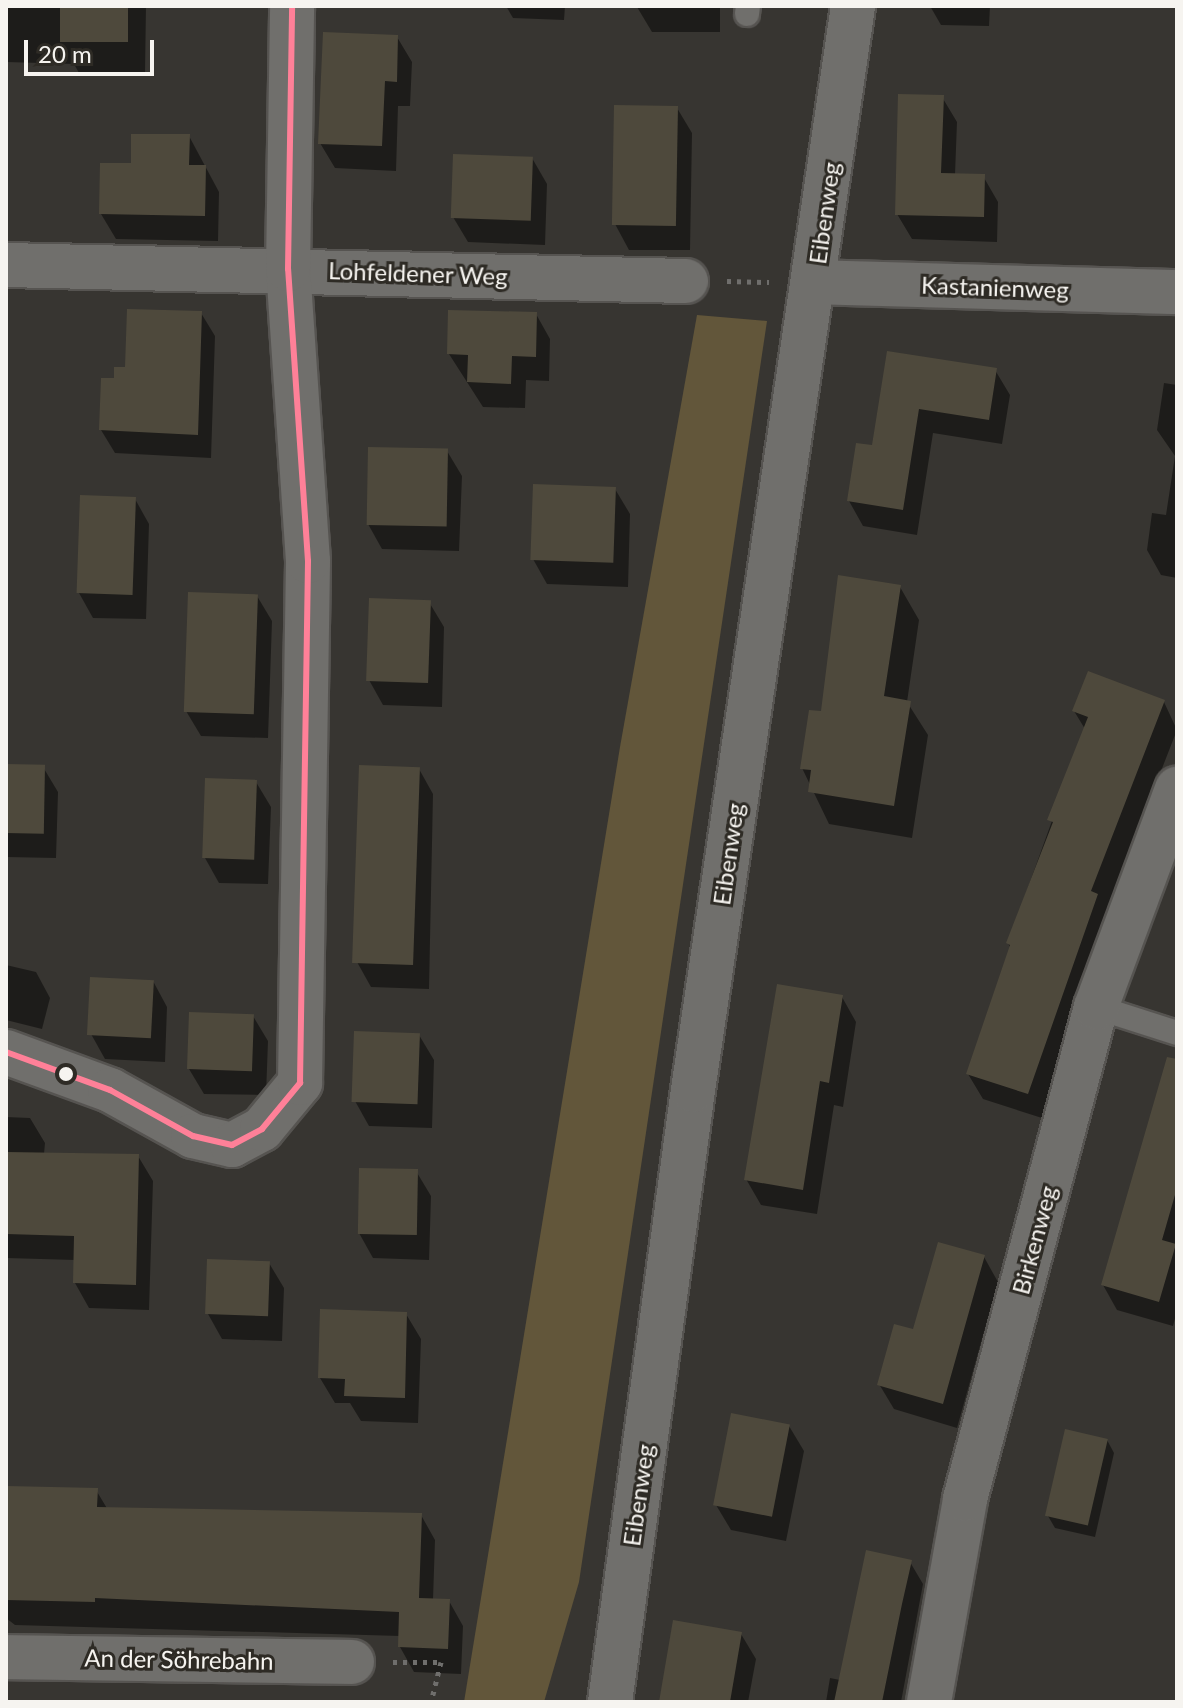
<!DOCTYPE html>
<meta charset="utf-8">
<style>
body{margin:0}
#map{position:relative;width:1183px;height:1708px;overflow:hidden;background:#373531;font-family:Lato,sans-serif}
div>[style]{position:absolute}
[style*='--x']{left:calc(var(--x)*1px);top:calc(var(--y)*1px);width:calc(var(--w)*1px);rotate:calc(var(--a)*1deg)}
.green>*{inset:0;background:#62563a}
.shadow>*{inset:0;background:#0007}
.building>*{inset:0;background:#4e493c;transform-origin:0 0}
.path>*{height:5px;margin-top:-2.5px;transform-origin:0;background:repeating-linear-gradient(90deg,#6f6e6c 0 4px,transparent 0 10px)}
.roads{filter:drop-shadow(2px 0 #565451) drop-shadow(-2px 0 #565451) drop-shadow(0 2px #565451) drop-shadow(0 -2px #565451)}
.lane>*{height:24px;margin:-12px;padding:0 12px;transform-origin:12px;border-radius:12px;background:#706f6c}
.street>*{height:44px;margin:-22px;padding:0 22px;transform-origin:22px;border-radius:22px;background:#706f6c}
.bus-1>*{height:6px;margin:-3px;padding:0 3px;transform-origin:3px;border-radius:3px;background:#ff8098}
.dots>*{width:22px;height:22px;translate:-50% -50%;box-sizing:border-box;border:4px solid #2e2b25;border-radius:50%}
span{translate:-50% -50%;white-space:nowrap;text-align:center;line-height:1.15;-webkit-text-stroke:6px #2e2b25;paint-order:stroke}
.street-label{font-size:24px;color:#f6f4f0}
.frame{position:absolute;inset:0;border:8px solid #f6f4f0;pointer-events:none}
.scale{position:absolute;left:24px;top:40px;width:130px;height:36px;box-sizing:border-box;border:4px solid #f6f4f0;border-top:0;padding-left:10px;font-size:24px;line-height:28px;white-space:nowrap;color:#f6f4f0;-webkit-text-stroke:6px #2e2b25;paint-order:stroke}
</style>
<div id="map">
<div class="green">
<i style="clip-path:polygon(697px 315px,767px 321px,579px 1582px,544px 1702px,464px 1702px,620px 747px)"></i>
</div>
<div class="shadow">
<i style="clip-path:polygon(6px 6px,146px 6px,145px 74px,79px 73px,74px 64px,6px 62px)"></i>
<i style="clip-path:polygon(506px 6px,565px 6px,564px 20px,513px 18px)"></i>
<i style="clip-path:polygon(720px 6px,720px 32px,652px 32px,637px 7px)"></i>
<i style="clip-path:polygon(930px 6px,990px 6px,989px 26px,941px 25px)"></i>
<i style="clip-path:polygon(397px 37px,412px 62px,410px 106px,398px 106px,396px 171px,335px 168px,320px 143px)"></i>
<i style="clip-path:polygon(942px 97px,957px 122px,955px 175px,983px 176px,998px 202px,997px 242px,912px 239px,897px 214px)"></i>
<i style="clip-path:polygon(677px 108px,692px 133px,690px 250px,629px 250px,615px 224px)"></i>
<i style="clip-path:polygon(189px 136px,219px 192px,218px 241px,116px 239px,101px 214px,133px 165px)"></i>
<i style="clip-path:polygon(532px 158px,547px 184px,545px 245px,468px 242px,453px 217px)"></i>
<i style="clip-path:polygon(201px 313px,215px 336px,211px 458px,115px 453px,101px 430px,116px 380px)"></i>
<i style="clip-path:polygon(536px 314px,550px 339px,549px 381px,526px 380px,525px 408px,483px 407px,449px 354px)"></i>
<i style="clip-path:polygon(889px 353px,995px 370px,1010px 395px,1002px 444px,933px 433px,917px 535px,863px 526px,849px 501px,874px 448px)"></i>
<i style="clip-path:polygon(1164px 383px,1177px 385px,1177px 578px,1161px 575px,1147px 550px,1152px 513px,1166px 515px,1175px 456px,1157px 430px)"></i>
<i style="clip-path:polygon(447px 451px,462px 476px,459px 551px,382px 549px,368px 524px)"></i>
<i style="clip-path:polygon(615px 489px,630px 514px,628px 587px,547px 584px,533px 559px)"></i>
<i style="clip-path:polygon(135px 499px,149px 524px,146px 619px,93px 618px,79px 593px)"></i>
<i style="clip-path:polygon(900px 587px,919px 620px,907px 702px,928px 735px,912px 838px,829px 824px,802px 768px,822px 713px)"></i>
<i style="clip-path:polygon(257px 596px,272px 621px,268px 738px,201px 736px,186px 711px)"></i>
<i style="clip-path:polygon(429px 602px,444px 627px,442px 707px,383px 705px,369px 680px)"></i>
<i style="clip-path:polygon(1164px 702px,1177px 730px,1106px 912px,1111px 921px,1042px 1118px,983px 1099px,968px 1074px,1011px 949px,1008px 943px,1085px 729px,1074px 711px)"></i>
<i style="clip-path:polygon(6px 766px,43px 767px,58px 792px,56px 858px,6px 857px)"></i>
<i style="clip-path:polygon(419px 769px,433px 794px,429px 989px,371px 987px,357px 962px)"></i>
<i style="clip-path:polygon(256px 782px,271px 807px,268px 884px,219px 883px,205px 858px)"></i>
<i style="clip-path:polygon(6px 965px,36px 972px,50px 998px,42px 1029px,6px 1020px)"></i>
<i style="clip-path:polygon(153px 981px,167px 1007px,165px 1062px,105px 1059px,91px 1034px)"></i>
<i style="clip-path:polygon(842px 997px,856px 1022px,843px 1107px,834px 1105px,817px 1214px,761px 1205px,746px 1179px)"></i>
<i style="clip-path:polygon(253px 1016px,268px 1041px,266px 1095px,204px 1094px,189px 1069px)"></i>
<i style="clip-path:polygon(419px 1035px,434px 1060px,432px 1128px,369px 1126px,355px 1101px)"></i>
<i style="clip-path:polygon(1177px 1092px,1177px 1311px,1173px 1326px,1117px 1310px,1103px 1285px)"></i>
<i style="clip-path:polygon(6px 1117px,30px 1118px,45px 1143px,44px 1154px,138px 1156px,153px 1181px,149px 1310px,89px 1308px,75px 1283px,75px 1260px,6px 1258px)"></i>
<i style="clip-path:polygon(416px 1171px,431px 1196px,429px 1260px,373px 1258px,359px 1233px)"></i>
<i style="clip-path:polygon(984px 1257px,998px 1282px,957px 1428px,894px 1409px,879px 1384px,915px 1332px)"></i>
<i style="clip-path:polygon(269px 1263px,284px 1288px,282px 1341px,222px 1339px,208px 1314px)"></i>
<i style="clip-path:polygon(406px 1314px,421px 1339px,418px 1423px,361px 1421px,350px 1403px,335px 1403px,320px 1378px)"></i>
<i style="clip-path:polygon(789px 1426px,804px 1451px,786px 1541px,731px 1530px,716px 1505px)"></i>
<i style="clip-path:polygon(1107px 1440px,1114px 1453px,1095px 1537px,1055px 1528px,1048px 1516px)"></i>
<i style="clip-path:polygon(6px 1488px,96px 1490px,108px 1510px,421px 1515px,435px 1540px,433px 1600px,449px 1601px,463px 1626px,461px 1674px,414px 1672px,400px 1647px,400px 1636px,15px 1625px,6px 1618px)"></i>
<i style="clip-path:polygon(910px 1562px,923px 1584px,901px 1702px,826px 1702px,830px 1678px,840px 1680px)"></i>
<i style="clip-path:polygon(741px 1634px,756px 1659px,748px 1702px,664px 1702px)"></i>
</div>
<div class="building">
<i style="left:60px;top:6px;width:68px;height:36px"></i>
<i style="clip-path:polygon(323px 32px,398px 35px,397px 82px,385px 81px,382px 146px,318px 144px)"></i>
<i style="clip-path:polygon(898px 94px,944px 95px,941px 173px,985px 174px,984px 217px,895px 215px)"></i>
<i style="left:614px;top:105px;width:64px;height:120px;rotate:1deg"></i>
<i style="clip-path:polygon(131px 134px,190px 134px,189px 165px,206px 165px,205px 216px,99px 214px,100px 163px,131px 163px)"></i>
<i style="left:453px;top:154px;width:80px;height:64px;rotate:2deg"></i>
<i style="clip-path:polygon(127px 309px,202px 311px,198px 435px,99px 430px,101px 378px,114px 378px,114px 367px,125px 367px)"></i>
<i style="clip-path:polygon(448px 310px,537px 312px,536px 357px,512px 356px,511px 384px,467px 382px,468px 355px,447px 354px)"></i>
<i style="clip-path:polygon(887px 351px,997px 368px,989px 420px,919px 409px,903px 510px,847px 501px,856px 443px,872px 445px)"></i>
<i style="left:368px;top:447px;width:80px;height:78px;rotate:1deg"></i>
<i style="left:533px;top:484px;width:83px;height:76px;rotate:2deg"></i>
<i style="left:80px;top:495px;width:56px;height:98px;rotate:2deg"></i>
<i style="clip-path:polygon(838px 575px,901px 585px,884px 696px,911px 701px,894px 806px,808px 792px,811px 770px,800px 769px,809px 710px,821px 711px)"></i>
<i style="left:188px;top:592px;width:70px;height:120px;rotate:2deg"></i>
<i style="left:369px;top:598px;width:62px;height:83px;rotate:2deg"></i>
<i style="clip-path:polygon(1088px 671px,1165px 700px,1091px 891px,1098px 894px,1028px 1094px,966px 1074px,1010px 945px,1006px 943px,1053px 822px,1047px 820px,1088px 717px,1072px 711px)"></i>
<i style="left:6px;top:764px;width:39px;height:69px;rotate:1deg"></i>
<i style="left:359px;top:765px;width:61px;height:198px;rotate:2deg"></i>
<i style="left:205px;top:778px;width:52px;height:80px;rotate:2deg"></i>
<i style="left:90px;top:977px;width:64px;height:58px;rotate:3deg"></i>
<i style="clip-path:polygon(777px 984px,843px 995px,829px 1083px,820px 1081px,803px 1190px,744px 1180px)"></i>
<i style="left:189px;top:1012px;width:65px;height:57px;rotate:2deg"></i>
<i style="left:354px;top:1031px;width:66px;height:71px;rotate:2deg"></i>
<i style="clip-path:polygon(1167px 1057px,1177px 1059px,1177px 1188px,1162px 1240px,1176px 1244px,1159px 1302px,1101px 1285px)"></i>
<i style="clip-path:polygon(6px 1152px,139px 1154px,136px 1285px,73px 1283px,74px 1236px,6px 1234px)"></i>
<i style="left:359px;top:1168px;width:59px;height:66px;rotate:1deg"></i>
<i style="clip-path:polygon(938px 1242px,985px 1255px,943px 1404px,877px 1385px,894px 1324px,913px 1329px)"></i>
<i style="left:207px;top:1259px;width:63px;height:55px;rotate:2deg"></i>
<i style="clip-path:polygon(320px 1309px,407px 1312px,405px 1398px,344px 1396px,345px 1379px,318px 1378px)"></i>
<i style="left:731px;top:1413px;width:60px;height:94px;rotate:11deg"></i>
<i style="left:1065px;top:1429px;width:44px;height:89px;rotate:13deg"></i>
<i style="clip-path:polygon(6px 1486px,98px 1488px,97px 1507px,422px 1513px,419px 1598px,450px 1599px,448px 1649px,398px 1647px,399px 1612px,95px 1598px,95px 1602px,6px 1600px)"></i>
<i style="clip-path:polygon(866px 1550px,912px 1560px,902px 1604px,882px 1702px,834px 1702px)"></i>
<i style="clip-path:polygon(673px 1620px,742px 1632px,730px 1702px,659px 1702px)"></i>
</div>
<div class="path">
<i style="--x:727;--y:281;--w:42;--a:1.4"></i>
<i style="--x:393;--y:1662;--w:48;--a:0"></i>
<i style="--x:441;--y:1662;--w:41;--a:104"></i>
</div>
<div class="roads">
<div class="lane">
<i style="--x:747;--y:14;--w:8;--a:-83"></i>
<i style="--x:1096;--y:1007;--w:85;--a:17.8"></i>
</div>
<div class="street">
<i style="--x:6;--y:265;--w:680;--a:1.35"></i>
<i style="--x:814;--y:282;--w:363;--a:1.6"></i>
<i style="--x:6;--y:1052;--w:111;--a:20.1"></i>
<i style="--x:110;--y:1090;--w:95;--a:29"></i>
<i style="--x:193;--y:1136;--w:40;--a:13"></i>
<i style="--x:232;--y:1145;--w:34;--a:-28"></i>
<i style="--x:262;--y:1129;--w:60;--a:-50.4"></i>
<i style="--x:300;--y:1083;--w:522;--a:-89.12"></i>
<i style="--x:308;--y:561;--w:293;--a:-93.9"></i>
<i style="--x:288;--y:269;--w:263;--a:-89.1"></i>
<i style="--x:6;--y:1657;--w:346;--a:0.8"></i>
<i style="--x:610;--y:1702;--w:618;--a:-82.28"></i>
<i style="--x:693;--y:1090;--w:1096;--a:-81.6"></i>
<i style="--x:929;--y:1702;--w:206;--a:-79.9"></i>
<i style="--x:965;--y:1499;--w:509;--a:-75.09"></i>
<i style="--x:1096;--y:1007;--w:233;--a:-69.6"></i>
</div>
</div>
<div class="bus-1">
<i style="--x:6;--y:1052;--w:111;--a:20.1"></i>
<i style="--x:110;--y:1090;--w:95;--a:29"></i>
<i style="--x:193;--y:1136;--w:40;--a:13"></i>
<i style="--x:232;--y:1145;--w:34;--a:-28"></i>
<i style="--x:262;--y:1129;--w:60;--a:-50.4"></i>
<i style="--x:300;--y:1083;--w:522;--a:-89.12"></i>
<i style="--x:308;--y:561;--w:293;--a:-93.9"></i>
<i style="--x:288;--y:269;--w:263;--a:-89.1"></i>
</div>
<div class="dots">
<i style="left:66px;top:1074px;background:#f6f4f0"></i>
</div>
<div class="street-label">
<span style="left:824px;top:213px;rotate:-82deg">Eibenweg</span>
<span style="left:418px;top:273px;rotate:2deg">Lohfeldener Weg</span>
<span style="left:995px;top:287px;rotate:2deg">Kastanienweg</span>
<span style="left:728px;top:854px;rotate:-82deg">Eibenweg</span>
<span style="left:1034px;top:1240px;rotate:-75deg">Birkenweg</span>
<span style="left:638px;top:1495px;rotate:-82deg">Eibenweg</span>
<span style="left:179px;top:1659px;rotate:1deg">An der Söhrebahn</span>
</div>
<div class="frame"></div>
<div class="scale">20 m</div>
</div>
